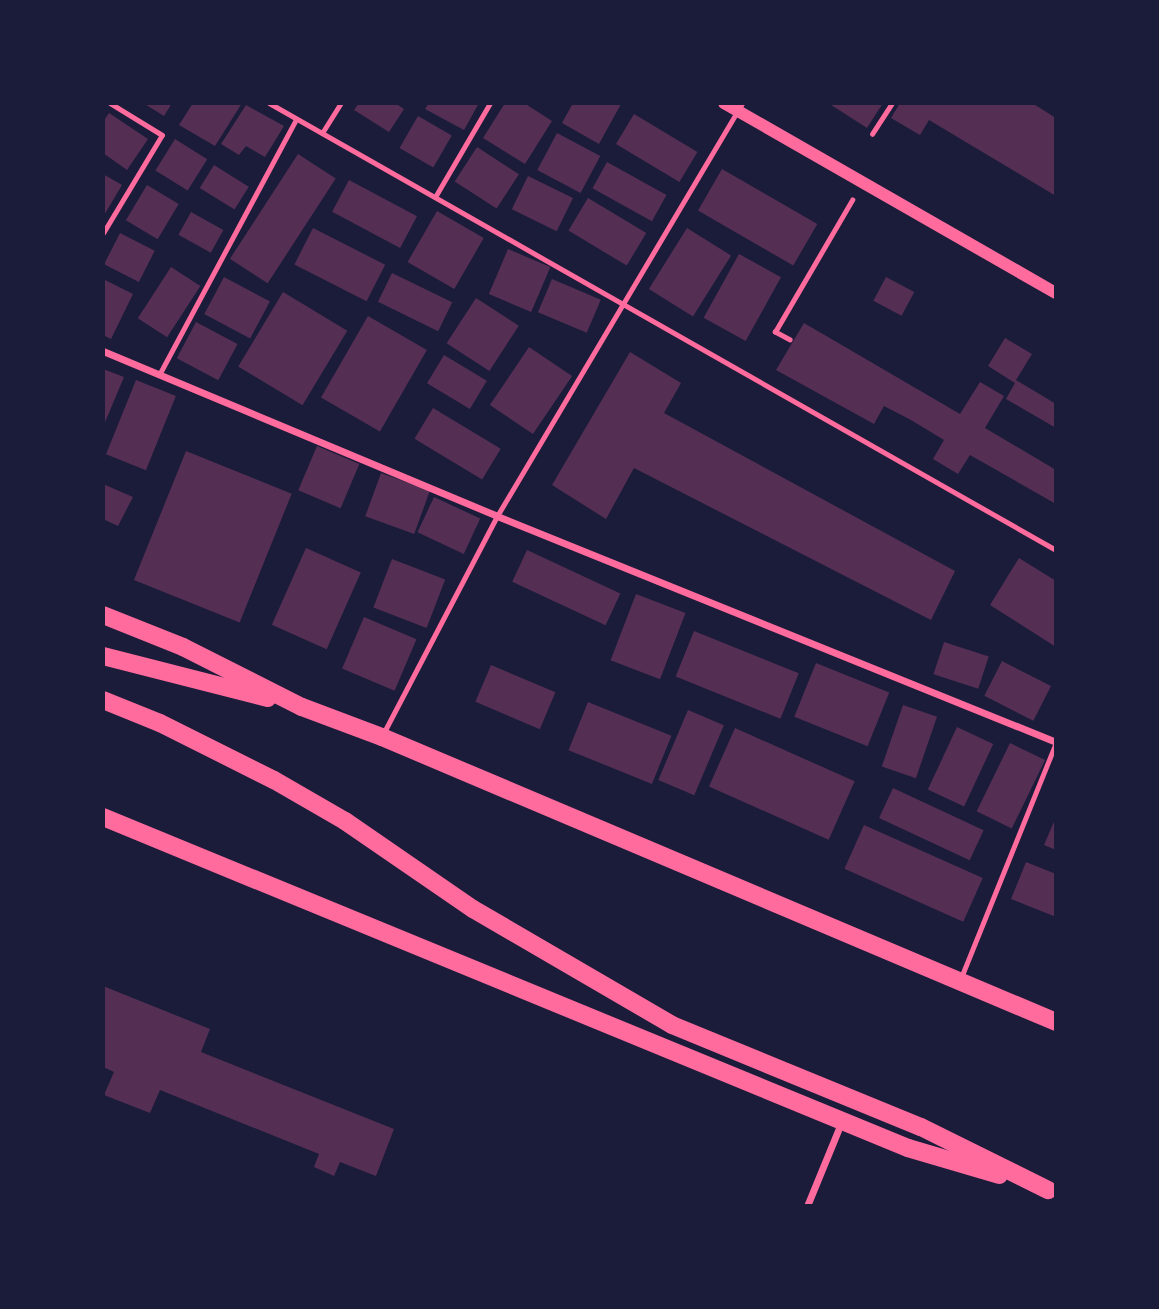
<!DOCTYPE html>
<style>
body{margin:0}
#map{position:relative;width:1159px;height:1309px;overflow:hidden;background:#1b1b3a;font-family:Arial,sans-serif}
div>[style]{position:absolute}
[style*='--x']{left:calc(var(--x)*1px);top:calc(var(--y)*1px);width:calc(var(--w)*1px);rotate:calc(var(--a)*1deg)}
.building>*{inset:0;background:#542f53;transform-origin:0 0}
.path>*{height:4.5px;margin:-2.25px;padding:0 2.25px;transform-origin:2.25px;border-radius:2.25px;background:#ff6b9d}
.service>*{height:5px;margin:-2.5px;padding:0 2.5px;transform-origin:2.5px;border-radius:2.5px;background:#ff6b9d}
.minor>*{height:7px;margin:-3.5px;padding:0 3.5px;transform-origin:3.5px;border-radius:3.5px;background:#ff6b9d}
.tertiary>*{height:12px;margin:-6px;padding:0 6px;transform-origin:6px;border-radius:6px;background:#ff6b9d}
.primary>*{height:18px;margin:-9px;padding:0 9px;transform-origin:9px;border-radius:9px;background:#ff6b9d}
span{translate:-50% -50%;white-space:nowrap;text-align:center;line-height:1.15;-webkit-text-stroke:5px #1b1b3a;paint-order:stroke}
.frame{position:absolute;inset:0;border:105px solid #1b1b3a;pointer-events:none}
</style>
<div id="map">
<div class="building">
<i style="clip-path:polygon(143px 103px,172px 103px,164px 116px)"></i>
<i style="clip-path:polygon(193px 103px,242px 103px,215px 146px,179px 125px)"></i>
<i style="clip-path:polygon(359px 103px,395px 103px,404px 109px,389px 132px,354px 110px)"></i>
<i style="clip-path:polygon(429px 103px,479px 103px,464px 130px,425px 109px)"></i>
<i style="clip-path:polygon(505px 103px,524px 103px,552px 121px,525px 164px,483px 138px)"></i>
<i style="clip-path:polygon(573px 103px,621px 104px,599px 144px,562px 123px)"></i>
<i style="clip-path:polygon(828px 103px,883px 103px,867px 128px)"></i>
<i style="clip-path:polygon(900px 103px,1032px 103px,1056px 118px,1056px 196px,929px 120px,920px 135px,891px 118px)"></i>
<i style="clip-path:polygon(246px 105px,284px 126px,265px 157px,246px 146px,239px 155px,221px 144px)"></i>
<i style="clip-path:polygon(109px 113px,148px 139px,127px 170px,103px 153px,103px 122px)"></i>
<i style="left:634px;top:114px;width:74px;height:35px;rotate:31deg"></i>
<i style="left:418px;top:116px;width:39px;height:37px;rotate:30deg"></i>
<i style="left:557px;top:133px;width:49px;height:42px;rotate:28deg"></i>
<i style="left:175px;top:139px;width:38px;height:37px;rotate:32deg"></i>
<i style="left:477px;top:147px;width:50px;height:41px;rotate:33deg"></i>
<i style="left:298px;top:154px;width:45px;height:125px;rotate:33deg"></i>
<i style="left:607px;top:162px;width:68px;height:30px;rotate:29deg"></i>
<i style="left:214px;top:165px;width:41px;height:27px;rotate:32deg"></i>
<i style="left:722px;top:169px;width:110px;height:48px;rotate:30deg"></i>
<i style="clip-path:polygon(103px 174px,122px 185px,103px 217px)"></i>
<i style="left:528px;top:176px;width:50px;height:37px;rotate:26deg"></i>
<i style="left:349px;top:180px;width:77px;height:36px;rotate:28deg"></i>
<i style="left:147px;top:185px;width:37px;height:41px;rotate:31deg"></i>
<i style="left:588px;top:198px;width:68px;height:38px;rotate:31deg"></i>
<i style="left:437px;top:211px;width:54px;height:59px;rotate:30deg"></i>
<i style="left:191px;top:212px;width:37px;height:26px;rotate:29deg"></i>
<i style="left:313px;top:228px;width:81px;height:41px;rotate:27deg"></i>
<i style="left:687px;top:228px;width:52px;height:72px;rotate:32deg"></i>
<i style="left:120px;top:233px;width:39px;height:35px;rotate:27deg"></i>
<i style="left:508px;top:249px;width:46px;height:49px;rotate:23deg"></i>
<i style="left:739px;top:254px;width:48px;height:73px;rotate:29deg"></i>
<i style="left:171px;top:267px;width:35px;height:61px;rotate:33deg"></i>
<i style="left:392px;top:273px;width:67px;height:32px;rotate:26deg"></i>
<i style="left:224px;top:277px;width:52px;height:42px;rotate:28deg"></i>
<i style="left:886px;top:277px;width:32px;height:27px;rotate:28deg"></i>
<i style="clip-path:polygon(103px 279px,133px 294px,111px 339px,103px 335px)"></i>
<i style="left:552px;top:279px;width:53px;height:36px;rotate:23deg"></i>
<i style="left:283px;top:292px;width:75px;height:87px;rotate:31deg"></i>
<i style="left:476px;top:298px;width:51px;height:54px;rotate:33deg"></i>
<i style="left:368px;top:316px;width:68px;height:94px;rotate:30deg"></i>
<i style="left:196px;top:322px;width:47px;height:41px;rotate:28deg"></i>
<i style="clip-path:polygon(804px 323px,960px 414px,980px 382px,1004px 396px,985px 428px,1056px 470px,1056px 504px,970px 455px,958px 474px,933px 459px,944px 440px,911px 420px,884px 406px,874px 424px,776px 370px)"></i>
<i style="clip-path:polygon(1005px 338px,1032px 354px,1016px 380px,1056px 404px,1056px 428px,1006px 399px,1015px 383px,988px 366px)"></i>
<i style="left:529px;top:347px;width:52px;height:70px;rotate:34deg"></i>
<i style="clip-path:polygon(630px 352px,681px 383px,664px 413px,955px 571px,931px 620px,634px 468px,606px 519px,552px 485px)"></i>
<i style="left:444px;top:355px;width:50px;height:33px;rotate:31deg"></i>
<i style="clip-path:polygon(103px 369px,124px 377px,103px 427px)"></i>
<i style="left:136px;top:380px;width:43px;height:80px;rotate:22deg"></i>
<i style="left:433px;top:408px;width:79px;height:36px;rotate:31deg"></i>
<i style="left:317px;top:446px;width:46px;height:48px;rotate:23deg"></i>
<i style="left:186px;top:451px;width:114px;height:139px;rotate:22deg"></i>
<i style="left:381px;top:473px;width:52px;height:46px;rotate:20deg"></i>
<i style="clip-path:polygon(103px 484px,133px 497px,118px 526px,103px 519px)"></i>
<i style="left:434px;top:497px;width:51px;height:39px;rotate:25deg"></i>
<i style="left:306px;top:548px;width:60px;height:84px;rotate:24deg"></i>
<i style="left:527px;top:550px;width:103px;height:35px;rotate:25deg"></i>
<i style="clip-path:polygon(1019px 558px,1056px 581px,1056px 647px,990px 605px)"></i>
<i style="left:392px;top:559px;width:57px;height:52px;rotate:21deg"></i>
<i style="left:636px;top:594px;width:53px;height:71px;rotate:21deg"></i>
<i style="left:364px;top:617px;width:57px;height:56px;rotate:23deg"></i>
<i style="left:694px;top:631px;width:113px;height:49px;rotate:22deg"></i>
<i style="left:944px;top:642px;width:47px;height:34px;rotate:18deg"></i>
<i style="left:1002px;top:661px;width:55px;height:39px;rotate:27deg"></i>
<i style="left:816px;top:663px;width:79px;height:58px;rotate:22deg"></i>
<i style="left:491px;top:665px;width:70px;height:40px;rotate:23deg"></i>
<i style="left:588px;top:702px;width:90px;height:52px;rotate:22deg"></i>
<i style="left:903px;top:705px;width:36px;height:65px;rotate:19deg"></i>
<i style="left:688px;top:710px;width:39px;height:76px;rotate:23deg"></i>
<i style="left:957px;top:727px;width:40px;height:69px;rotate:25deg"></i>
<i style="left:735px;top:728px;width:131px;height:64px;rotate:24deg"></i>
<i style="left:1010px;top:743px;width:39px;height:76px;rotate:26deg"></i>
<i style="left:893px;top:788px;width:100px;height:33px;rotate:25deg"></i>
<i style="clip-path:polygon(1056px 817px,1056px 850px,1044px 845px)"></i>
<i style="left:864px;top:825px;width:130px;height:48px;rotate:24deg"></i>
<i style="clip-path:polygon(1026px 862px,1056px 874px,1056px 917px,1011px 899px)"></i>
<i style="clip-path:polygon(103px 986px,210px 1029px,201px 1052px,394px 1129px,376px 1176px,340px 1162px,334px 1176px,314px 1167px,319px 1154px,160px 1090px,150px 1113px,104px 1095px,114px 1072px,103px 1067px)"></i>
</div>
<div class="path">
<i style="--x:872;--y:134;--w:37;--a:-57"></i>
<i style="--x:790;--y:340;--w:17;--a:-152"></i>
<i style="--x:775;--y:332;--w:153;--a:-59.7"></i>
</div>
<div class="service">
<i style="--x:269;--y:103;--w:905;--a:29.6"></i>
<i style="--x:322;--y:133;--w:36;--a:-58"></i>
<i style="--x:435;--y:197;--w:109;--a:-59.7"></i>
<i style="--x:103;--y:233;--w:114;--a:-59"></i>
<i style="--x:162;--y:135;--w:61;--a:-148.4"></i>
<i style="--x:160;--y:373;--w:288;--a:-61.8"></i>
<i style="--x:383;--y:734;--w:246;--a:-62.4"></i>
<i style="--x:497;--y:516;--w:480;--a:-59.3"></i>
<i style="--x:960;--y:980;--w:257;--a:-68"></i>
</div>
<div class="minor">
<i style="--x:103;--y:351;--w:427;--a:22.7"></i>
<i style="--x:497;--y:516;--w:603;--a:22.01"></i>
<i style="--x:807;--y:1206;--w:90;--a:-67.7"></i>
</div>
<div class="tertiary">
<i style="--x:724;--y:103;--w:383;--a:29.8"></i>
</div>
<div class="primary">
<i style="--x:103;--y:615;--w:86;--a:21.8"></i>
<i style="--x:183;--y:647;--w:133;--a:26.8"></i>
<i style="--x:302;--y:707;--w:85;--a:20.6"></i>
<i style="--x:382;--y:737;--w:732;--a:22.92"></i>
<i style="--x:103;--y:656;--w:170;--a:14.3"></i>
<i style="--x:103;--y:700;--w:61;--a:22"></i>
<i style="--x:160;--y:723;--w:127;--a:26.6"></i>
<i style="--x:274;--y:780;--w:82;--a:30"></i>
<i style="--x:345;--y:821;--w:155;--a:34.5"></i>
<i style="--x:473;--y:909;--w:230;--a:30.2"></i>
<i style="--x:672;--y:1025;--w:269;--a:22.3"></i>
<i style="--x:921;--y:1127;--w:142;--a:26.4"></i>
<i style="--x:103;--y:817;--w:870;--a:22.35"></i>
<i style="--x:908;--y:1148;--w:95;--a:16.5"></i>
</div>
<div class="frame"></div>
</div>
